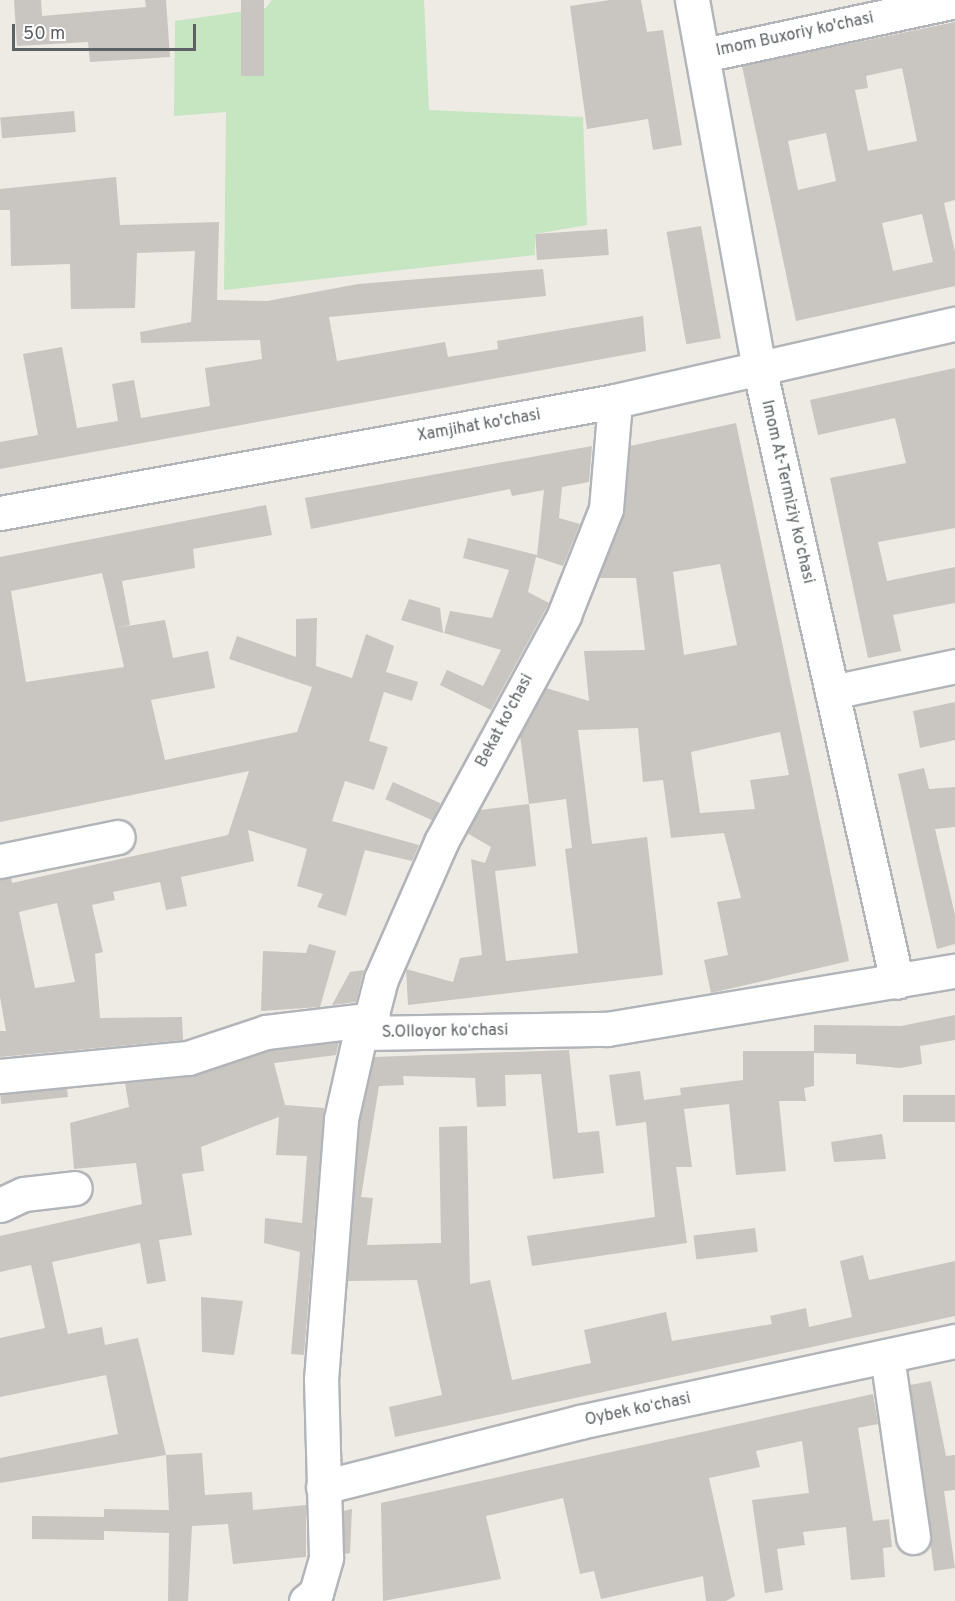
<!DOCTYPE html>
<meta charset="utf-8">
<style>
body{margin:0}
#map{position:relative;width:955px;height:1601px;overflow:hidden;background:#eeeae4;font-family:Overpass,sans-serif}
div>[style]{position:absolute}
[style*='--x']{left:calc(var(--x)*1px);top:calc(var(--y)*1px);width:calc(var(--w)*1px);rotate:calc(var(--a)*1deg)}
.green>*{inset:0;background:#c6e5c1}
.building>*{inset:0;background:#c9c5c0;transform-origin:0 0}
.roads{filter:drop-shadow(2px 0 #b1b5b9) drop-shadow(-2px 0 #b1b5b9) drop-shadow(0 2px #b1b5b9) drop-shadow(0 -2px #b1b5b9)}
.minor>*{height:33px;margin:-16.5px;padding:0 16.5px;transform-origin:16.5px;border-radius:16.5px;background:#fff}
span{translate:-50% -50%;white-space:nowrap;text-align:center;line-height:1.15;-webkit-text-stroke:4.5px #fff;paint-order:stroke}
.street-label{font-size:16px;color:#5c6164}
.scale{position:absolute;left:12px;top:24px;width:184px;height:27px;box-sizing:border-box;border:3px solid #5c6164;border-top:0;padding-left:8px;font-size:18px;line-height:21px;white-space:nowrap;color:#5c6164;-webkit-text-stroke:4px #fff;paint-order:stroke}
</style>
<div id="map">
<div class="green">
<i style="clip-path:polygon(272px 0,424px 0,429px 110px,583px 117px,587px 225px,535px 234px,535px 255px,224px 290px,226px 112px,174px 116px,175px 21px,266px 8px)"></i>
</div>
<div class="building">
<i style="clip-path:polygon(14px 0,41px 0,42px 16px,146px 7px,145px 0,166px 0,170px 57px,90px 62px,88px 42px,17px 46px)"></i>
<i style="left:241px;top:0;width:23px;height:76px"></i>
<i style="clip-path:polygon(610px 0,641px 0,647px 32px,663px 30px,682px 145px,653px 150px,648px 119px,587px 129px,570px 6px)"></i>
<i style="clip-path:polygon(evenodd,955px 22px,955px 200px,944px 203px,955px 252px,955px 286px,796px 321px,742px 66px,955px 22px,902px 68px,917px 141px,868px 151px,855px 90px,868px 88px,866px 76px,902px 68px,955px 22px,826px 133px,836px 181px,798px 190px,788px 141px,826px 133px,955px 22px,922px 214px,933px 262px,893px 271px,882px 223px,922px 214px)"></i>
<i style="left:74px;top:111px;width:21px;height:74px;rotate:85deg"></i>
<i style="clip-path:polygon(116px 177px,120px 225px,219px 222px,217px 300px,267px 301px,358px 284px,543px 269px,546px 296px,329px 317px,337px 361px,445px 342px,448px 357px,498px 349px,497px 341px,643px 316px,646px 351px,0 469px,0 442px,38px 435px,23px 354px,62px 347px,77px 428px,118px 421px,112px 384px,134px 380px,141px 418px,210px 406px,205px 368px,262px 359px,260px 340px,141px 343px,140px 332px,191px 322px,195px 251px,137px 253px,135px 308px,71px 309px,70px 264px,11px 266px,10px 210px,0 210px,0 189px)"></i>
<i style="left:701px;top:226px;width:114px;height:35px;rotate:80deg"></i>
<i style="left:607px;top:229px;width:26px;height:72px;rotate:86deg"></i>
<i style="clip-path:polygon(955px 368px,955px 528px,878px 542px,887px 581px,955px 567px,955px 603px,893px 615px,901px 651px,868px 658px,830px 478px,906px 463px,895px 418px,818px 435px,810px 400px)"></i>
<i style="clip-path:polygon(evenodd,736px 423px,849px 961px,711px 993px,704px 960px,728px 955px,717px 902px,741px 898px,724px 833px,671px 838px,663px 780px,643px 782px,638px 728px,578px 730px,592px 844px,647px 837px,663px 975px,408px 1005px,406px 969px,453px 982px,460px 958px,482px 955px,471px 859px,485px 863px,491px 847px,467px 833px,480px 810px,529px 804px,520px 735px,546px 688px,589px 701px,584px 651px,645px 650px,636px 578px,599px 578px,624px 516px,630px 446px,736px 423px,720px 564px,737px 645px,684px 655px,673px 572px,720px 564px,736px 423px,780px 732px,789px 775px,750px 780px,755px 809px,700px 813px,691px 752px,780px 732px,736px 423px,566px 799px,572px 848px,565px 849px,578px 953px,506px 961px,495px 871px,536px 866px,529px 804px,566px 799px)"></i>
<i style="clip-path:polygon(592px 446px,589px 482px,562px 487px,559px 518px,580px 524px,563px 566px,536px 557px,528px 592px,549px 603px,491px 710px,440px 685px,447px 670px,483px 686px,501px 650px,444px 633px,450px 611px,492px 618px,509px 570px,463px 558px,468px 538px,537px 555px,544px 490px,512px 496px,510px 489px,311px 529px,305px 498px)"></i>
<i style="clip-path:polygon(evenodd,266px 505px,272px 535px,193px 549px,195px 568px,122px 581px,130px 625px,115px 628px,102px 573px,11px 591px,26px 682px,124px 667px,115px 628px,165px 620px,173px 658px,208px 651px,215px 688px,151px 700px,165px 760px,297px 732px,312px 687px,229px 659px,237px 636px,296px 657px,296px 619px,317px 618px,316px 666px,352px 678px,366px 634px,394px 646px,386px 672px,418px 682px,412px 701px,384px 692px,369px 741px,388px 747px,374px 790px,345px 781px,332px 821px,419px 845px,412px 861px,365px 850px,346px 916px,317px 907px,323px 894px,297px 886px,307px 849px,248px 830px,254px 861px,181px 877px,187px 906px,166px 910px,160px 882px,113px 892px,115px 900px,92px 905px,103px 952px,95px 954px,100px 1018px,182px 1017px,183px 1040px,0 1057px,0 1031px,6px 1031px,0 997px,0 879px,11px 878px,12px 883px,228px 835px,249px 771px,0 822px,0 557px,266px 505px,57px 903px,75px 982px,35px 988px,19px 912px,57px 903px)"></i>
<i style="clip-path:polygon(409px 599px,440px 608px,443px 633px,401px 620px)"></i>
<i style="clip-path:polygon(955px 702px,955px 740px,920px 748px,913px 711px)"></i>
<i style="clip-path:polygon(924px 768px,929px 789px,955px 787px,955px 827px,935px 829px,955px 915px,955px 944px,937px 949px,898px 774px)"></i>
<i style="left:393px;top:782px;width:52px;height:19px;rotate:24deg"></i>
<i style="clip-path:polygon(309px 944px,336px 951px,320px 1007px,261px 1011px,263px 951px,306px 953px)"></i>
<i style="clip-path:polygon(364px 970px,356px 1002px,332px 1005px,350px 972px)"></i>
<i style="clip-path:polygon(955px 1015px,955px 1040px,920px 1046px,922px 1064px,900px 1068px,856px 1064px,856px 1054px,814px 1053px,814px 1025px,901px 1026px)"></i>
<i style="clip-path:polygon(339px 1042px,336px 1055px,274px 1063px,285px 1105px,324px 1108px,304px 1355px,291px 1354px,300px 1252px,264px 1243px,265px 1218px,302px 1223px,307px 1156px,276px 1155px,279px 1117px,201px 1147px,204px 1171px,182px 1174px,192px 1235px,159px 1240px,166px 1281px,147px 1284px,140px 1243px,52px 1262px,68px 1334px,102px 1327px,105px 1345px,138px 1338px,166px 1455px,0 1483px,0 1458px,118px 1434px,106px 1375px,0 1397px,0 1338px,45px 1328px,31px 1265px,0 1272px,0 1236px,142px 1204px,136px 1163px,74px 1169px,70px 1123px,129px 1107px,125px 1083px,190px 1077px,270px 1050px)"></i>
<i style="clip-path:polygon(569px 1050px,578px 1133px,599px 1131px,604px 1173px,553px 1179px,541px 1074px,505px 1075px,506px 1106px,477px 1107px,475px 1078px,403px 1076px,404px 1085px,379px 1086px,361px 1197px,373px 1198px,367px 1245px,441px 1243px,439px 1127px,467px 1126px,470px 1284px,490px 1280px,512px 1380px,591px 1363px,584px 1330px,666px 1312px,672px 1341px,772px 1324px,770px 1316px,806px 1308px,809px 1327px,852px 1317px,840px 1261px,863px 1255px,869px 1280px,955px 1261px,955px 1316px,395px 1437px,389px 1407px,442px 1395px,417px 1280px,347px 1281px,360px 1122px,374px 1057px)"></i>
<i style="clip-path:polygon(743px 1051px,814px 1051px,814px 1086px,804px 1088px,806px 1101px,779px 1101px,786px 1171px,736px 1175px,729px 1104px,684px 1109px,692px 1167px,676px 1167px,687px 1243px,532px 1266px,527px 1236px,655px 1217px,646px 1122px,616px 1126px,609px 1075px,640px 1071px,644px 1100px,681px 1095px,680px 1088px,743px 1080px)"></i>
<i style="left:67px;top:1088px;width:9px;height:67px;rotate:84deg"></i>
<i style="left:955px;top:1095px;width:27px;height:52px;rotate:90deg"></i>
<i style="clip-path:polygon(882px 1134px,886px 1159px,834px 1162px,831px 1142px)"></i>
<i style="left:755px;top:1228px;width:24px;height:62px;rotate:83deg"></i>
<i style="clip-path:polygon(201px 1297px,243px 1301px,234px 1355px,202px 1352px)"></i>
<i style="clip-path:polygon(931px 1381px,946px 1456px,955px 1455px,955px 1490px,944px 1491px,955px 1568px,934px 1571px,910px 1385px)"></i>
<i style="clip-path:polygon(873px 1394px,878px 1424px,858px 1428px,873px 1521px,889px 1519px,892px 1547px,883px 1548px,885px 1577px,851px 1580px,846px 1527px,803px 1532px,805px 1545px,777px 1549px,783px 1590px,765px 1593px,752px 1500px,809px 1493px,802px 1441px,756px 1451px,760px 1467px,709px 1478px,735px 1596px,726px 1601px,706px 1601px,703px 1576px,601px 1599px,594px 1571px,580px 1574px,563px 1498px,486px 1516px,501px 1579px,383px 1601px,381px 1503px)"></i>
<i style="clip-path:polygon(202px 1453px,205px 1495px,252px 1492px,253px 1510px,306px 1505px,306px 1557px,233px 1564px,228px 1524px,192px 1526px,188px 1601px,168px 1601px,169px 1533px,104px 1531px,104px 1540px,32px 1539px,32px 1516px,104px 1517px,104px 1525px,104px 1509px,169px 1510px,166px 1455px)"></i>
<i style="clip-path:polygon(352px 1509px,350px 1553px,345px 1554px,343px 1511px)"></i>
</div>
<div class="roads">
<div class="minor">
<i style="--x:692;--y:0;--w:373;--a:79.7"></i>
<i style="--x:759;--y:367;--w:630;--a:77.35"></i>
<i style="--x:704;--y:55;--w:257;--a:-12.1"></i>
<i style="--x:0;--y:513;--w:625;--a:-10.32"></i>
<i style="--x:615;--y:401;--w:349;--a:-12.8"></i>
<i style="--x:832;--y:692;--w:126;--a:-11.9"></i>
<i style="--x:0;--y:861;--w:120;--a:-11.5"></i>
<i style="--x:367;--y:1033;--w:56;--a:-75.5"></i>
<i style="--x:381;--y:979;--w:150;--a:-66.3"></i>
<i style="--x:441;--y:842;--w:258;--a:-61.5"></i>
<i style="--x:564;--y:615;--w:114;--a:-68.4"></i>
<i style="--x:606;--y:509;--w:108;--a:-85.2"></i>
<i style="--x:0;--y:1076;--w:189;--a:-5.5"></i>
<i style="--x:188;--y:1058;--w:82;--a:-18.4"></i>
<i style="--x:266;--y:1032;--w:108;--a:-6.9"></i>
<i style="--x:0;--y:1205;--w:26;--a:-25"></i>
<i style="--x:24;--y:1194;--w:51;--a:-6.7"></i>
<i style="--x:887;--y:1356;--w:183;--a:81.8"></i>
<i style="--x:323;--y:1487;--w:265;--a:-14.2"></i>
<i style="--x:580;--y:1422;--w:384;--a:-12.2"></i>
<i style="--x:306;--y:1601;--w:13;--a:-39"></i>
<i style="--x:316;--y:1593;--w:37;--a:-74"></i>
<i style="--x:326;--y:1557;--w:177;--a:-91.6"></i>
<i style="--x:321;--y:1380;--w:262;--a:-85.6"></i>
<i style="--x:341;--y:1119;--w:82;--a:-77.3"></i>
<i style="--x:359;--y:1039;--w:10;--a:-37"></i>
<i style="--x:367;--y:1033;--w:240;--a:-1"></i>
<i style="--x:607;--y:1029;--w:353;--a:-9.5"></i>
</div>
</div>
<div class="street-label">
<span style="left:795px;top:35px;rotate:-12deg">Imom Buxoriy ko'chasi</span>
<span style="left:479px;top:426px;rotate:-10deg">Xamjihat ko'chasi</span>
<span style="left:787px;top:492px;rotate:77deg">Imom At-Termiziy koʻchasi</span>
<span style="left:505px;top:721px;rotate:-62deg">Bekat ko'chasi</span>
<span style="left:445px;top:1032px;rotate:-1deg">S.Olloyor koʻchasi</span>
<span style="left:638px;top:1410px;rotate:-12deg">Oybek koʻchasi</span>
</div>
<div class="scale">50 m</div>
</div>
